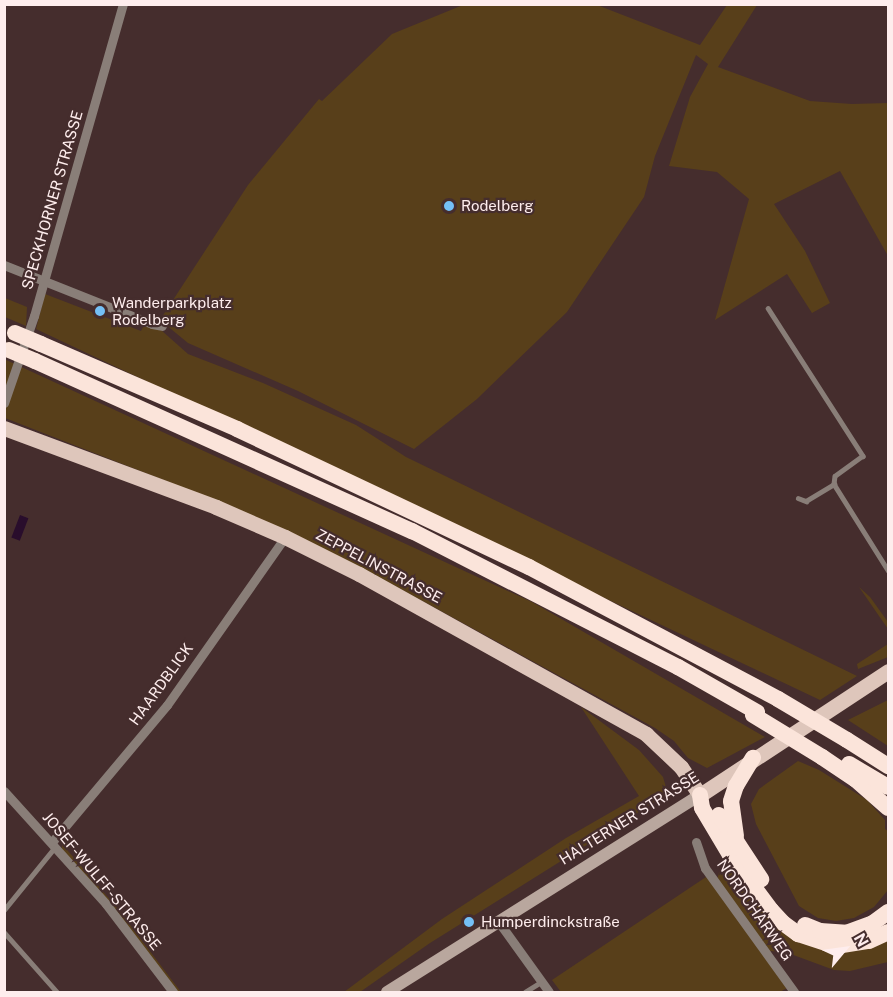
<!DOCTYPE html>
<meta charset="utf-8">
<style>
body{margin:0}
#map{position:relative;width:893px;height:997px;overflow:hidden;background:#452d2d;font-family:"Public Sans",sans-serif}
div>[style]{position:absolute}
[style*='--x']{left:calc(var(--x)*1px);top:calc(var(--y)*1px);width:calc(var(--w)*1px);rotate:calc(var(--a)*1deg)}
.green>*{inset:0;background:#583f1a}
.water>*{inset:0;background:#290d2c;transform-origin:0 0}
.lane>*{height:4.5px;margin:-2.25px;padding:0 2.25px;transform-origin:2.25px;border-radius:2.25px;background:#897e78}
.street>*{height:9px;margin:-4.5px;padding:0 4.5px;transform-origin:4.5px;border-radius:4.5px;background:#897e78}
.secondary>*{height:12px;margin:-6px;padding:0 6px;transform-origin:6px;border-radius:6px;background:#b9a79e}
.primary>*{height:15px;margin:-7.5px;padding:0 7.5px;transform-origin:7.5px;border-radius:7.5px;background:#dec6bb}
.highway>*{height:16px;margin:-8px;padding:0 8px;transform-origin:8px;border-radius:8px;background:#fbe4da}
.highway-bridge>*{height:16px;margin:-8px;padding:0 8px;transform-origin:8px;border-radius:8px;background:#fbe4da}
.dots>*{width:16px;height:16px;translate:-50% -50%;box-sizing:border-box;border:3px solid #452d2d;border-radius:50%}
span{translate:-50% -50%;white-space:nowrap;text-align:center;line-height:1.15;-webkit-text-stroke:4.5px #452d2d;paint-order:stroke}
.street-label{font-size:15px;color:#feeded}
.poi-label{font-size:15px;color:#feeded}
.left{translate:0 -50%;text-align:left}
.frame{position:absolute;inset:0;border:6px solid #feeded;pointer-events:none}
.north{position:absolute;left:815px;top:919px;width:60px;height:60px;-webkit-text-stroke:4px #452d2d;paint-order:stroke;rotate:61deg;font-size:16px;font-weight:700;line-height:24px;text-align:center;color:#feeded}
.north::after{content:'';display:block;margin:auto;width:21px;height:27px;background:#feeded;clip-path:polygon(50% 0,100% 100%,50% 72%,0 100%)}
</style>
<div id="map">
<div class="green">
<i style="clip-path:polygon(463px 5px,597px 5px,700px 45px,727px 5px,757px 5px,718px 67px,810px 101px,852px 104px,888px 103px,888px 256px,840px 171px,774px 204px,805px 251px,830px 303px,812px 313px,787px 274px,715px 320px,749px 199px,717px 172px,669px 166px,690px 97px,708px 64px,696px 55px,655px 156px,644px 197px,567px 312px,477px 399px,414px 449px,298px 391px,188px 343px,160px 320px,248px 185px,319px 99px,322px 101px,392px 34px)"></i>
<i style="clip-path:polygon(45px 294px,141px 331px,144px 325px,161px 330px,188px 354px,263px 383px,356px 425px,406px 457px,857px 676px,820px 700px,36px 329px)"></i>
<i style="clip-path:polygon(5px 298px,27px 307px,26px 326px,5px 317px)"></i>
<i style="clip-path:polygon(4px 359px,532px 602px,765px 737px,707px 768px,688px 758px,674px 741px,655px 728px,364px 569px,171px 483px,5px 418px)"></i>
<i style="clip-path:polygon(859px 587px,870px 597px,888px 622px,888px 629px)"></i>
<i style="clip-path:polygon(888px 644px,888px 657px,858px 669px,857px 664px)"></i>
<i style="clip-path:polygon(888px 700px,888px 746px,848px 720px)"></i>
<i style="clip-path:polygon(581px 707px,639px 750px,663px 777px,668px 794px,430px 943px,360px 992px,344px 992px,442px 919px,566px 838px,639px 796px)"></i>
<i style="clip-path:polygon(798px 761px,819px 770px,867px 800px,885px 820px,885px 829px,888px 831px,888px 890px,874px 907px,854px 918px,836px 921px,818px 918px,799px 906px,756px 824px,751px 804px,759px 789px)"></i>
<i style="clip-path:polygon(62px 844px,117px 908px,181px 992px,177px 992px,62px 849px)"></i>
<i style="clip-path:polygon(721px 866px,727px 867px,775px 922px,888px 935px,888px 962px,850px 971px,834px 970px,788px 953px,771px 951px,765px 955px,787px 988px,780px 992px,561px 992px,552px 980px,706px 877px,715px 886px)"></i>
</div>
<div class="water">
<i style="left:20px;top:515px;width:9px;height:24px;rotate:21deg"></i>
</div>
<div class="lane">
<i style="--x:768;--y:308;--w:176;--a:57.3"></i>
<i style="--x:863;--y:456;--w:34;--a:144"></i>
<i style="--x:835;--y:476;--w:8;--a:97"></i>
<i style="--x:834;--y:484;--w:102;--a:57.9"></i>
<i style="--x:798;--y:498;--w:9;--a:21"></i>
<i style="--x:806;--y:501;--w:33;--a:-31"></i>
<i style="--x:4;--y:910;--w:81;--a:-51"></i>
<i style="--x:4;--y:932;--w:80;--a:48.5"></i>
<i style="--x:525;--y:992;--w:19;--a:-32"></i>
</div>
<div class="street">
<i style="--x:4;--y:265;--w:159;--a:21.7"></i>
<i style="--x:152;--y:324;--w:10;--a:11"></i>
<i style="--x:4;--y:403;--w:92;--a:-71"></i>
<i style="--x:34;--y:316;--w:324;--a:-74.1"></i>
<i style="--x:4;--y:791;--w:152;--a:47.9"></i>
<i style="--x:106;--y:904;--w:111;--a:52.7"></i>
<i style="--x:52;--y:842;--w:179;--a:-50"></i>
<i style="--x:167;--y:705;--w:205;--a:-54.9"></i>
<i style="--x:696;--y:842;--w:28;--a:71"></i>
<i style="--x:705;--y:868;--w:153;--a:54.3"></i>
<i style="--x:498;--y:921;--w:87;--a:54.3"></i>
</div>
<div class="secondary">
<i style="--x:387;--y:992;--w:370;--a:-32.2"></i>
</div>
<div class="primary">
<i style="--x:4;--y:428;--w:226;--a:20.4"></i>
<i style="--x:216;--y:507;--w:75;--a:23.5"></i>
<i style="--x:285;--y:537;--w:83;--a:26.6"></i>
<i style="--x:359;--y:574;--w:329;--a:29.1"></i>
<i style="--x:646;--y:734;--w:48;--a:43.3"></i>
<i style="--x:681;--y:767;--w:34;--a:56"></i>
<i style="--x:700;--y:795;--w:225;--a:-33.4"></i>
</div>
<div class="highway">
<i style="--x:41;--y:344;--w:214;--a:23.4"></i>
<i style="--x:237;--y:429;--w:323;--a:25.3"></i>
<i style="--x:529;--y:567;--w:282;--a:27.9"></i>
<i style="--x:35;--y:361;--w:414;--a:24.3"></i>
<i style="--x:412;--y:531;--w:299;--a:27.1"></i>
<i style="--x:678;--y:667;--w:91;--a:29.7"></i>
<i style="--x:847;--y:740;--w:49;--a:32.4"></i>
<i style="--x:822;--y:757;--w:40;--a:34"></i>
<i style="--x:855;--y:779;--w:44;--a:41.3"></i>
<i style="--x:849;--y:764;--w:45;--a:30.5"></i>
<i style="--x:700;--y:795;--w:13;--a:81"></i>
<i style="--x:702;--y:808;--w:55;--a:59.2"></i>
<i style="--x:730;--y:855;--w:69;--a:53.3"></i>
<i style="--x:771;--y:910;--w:18;--a:47"></i>
<i style="--x:783;--y:923;--w:19;--a:36"></i>
<i style="--x:798;--y:934;--w:40;--a:18"></i>
<i style="--x:836;--y:946;--w:33;--a:-9"></i>
<i style="--x:869;--y:941;--w:21;--a:-25"></i>
<i style="--x:719;--y:815;--w:77;--a:56.7"></i>
<i style="--x:736;--y:836;--w:35;--a:-98"></i>
<i style="--x:731;--y:801;--w:16;--a:-72"></i>
<i style="--x:736;--y:786;--w:33;--a:-59"></i>
<i style="--x:805;--y:925;--w:16;--a:22"></i>
<i style="--x:820;--y:931;--w:26;--a:4"></i>
<i style="--x:846;--y:933;--w:29;--a:-20"></i>
<i style="--x:873;--y:923;--w:19;--a:-36"></i>
</div>
<div class="highway-bridge">
<i style="--x:15;--y:333;--w:28;--a:23"></i>
<i style="--x:9;--y:350;--w:28;--a:23"></i>
<i style="--x:778;--y:699;--w:80;--a:30.7"></i>
<i style="--x:753;--y:715;--w:81;--a:31.3"></i>
</div>
<div class="dots">
<i style="left:449px;top:206px;background:#74c0f6"></i>
<i style="left:100px;top:311px;background:#74c0f6"></i>
<i style="left:469px;top:922px;background:#74c0f6"></i>
</div>
<div class="street-label">
<span style="left:52px;top:200px;rotate:-74deg">SPECKHORNER STRASSE</span>
<span style="left:379px;top:566px;rotate:28deg">ZEPPELINSTRASSE</span>
<span style="left:161px;top:684px;rotate:-54deg">HAARDBLICK</span>
<span style="left:629px;top:818px;rotate:-32deg">HALTERNER STRASSE</span>
<span style="left:102px;top:881px;rotate:50deg">JOSEF-WULFF-STRASSE</span>
<span style="left:755px;top:910px;rotate:55deg">NORDCHARWEG</span>
</div>
<div class="poi-label">
<span class="left" style="left:461px;top:206px">Rodelberg</span>
<span class="left" style="left:112px;top:311px">Wanderparkplatz<br>Rodelberg</span>
<span class="left" style="left:481px;top:922px">Humperdinckstraße</span>
</div>
<div class="frame"></div>
<div class="north">N</div>
</div>
